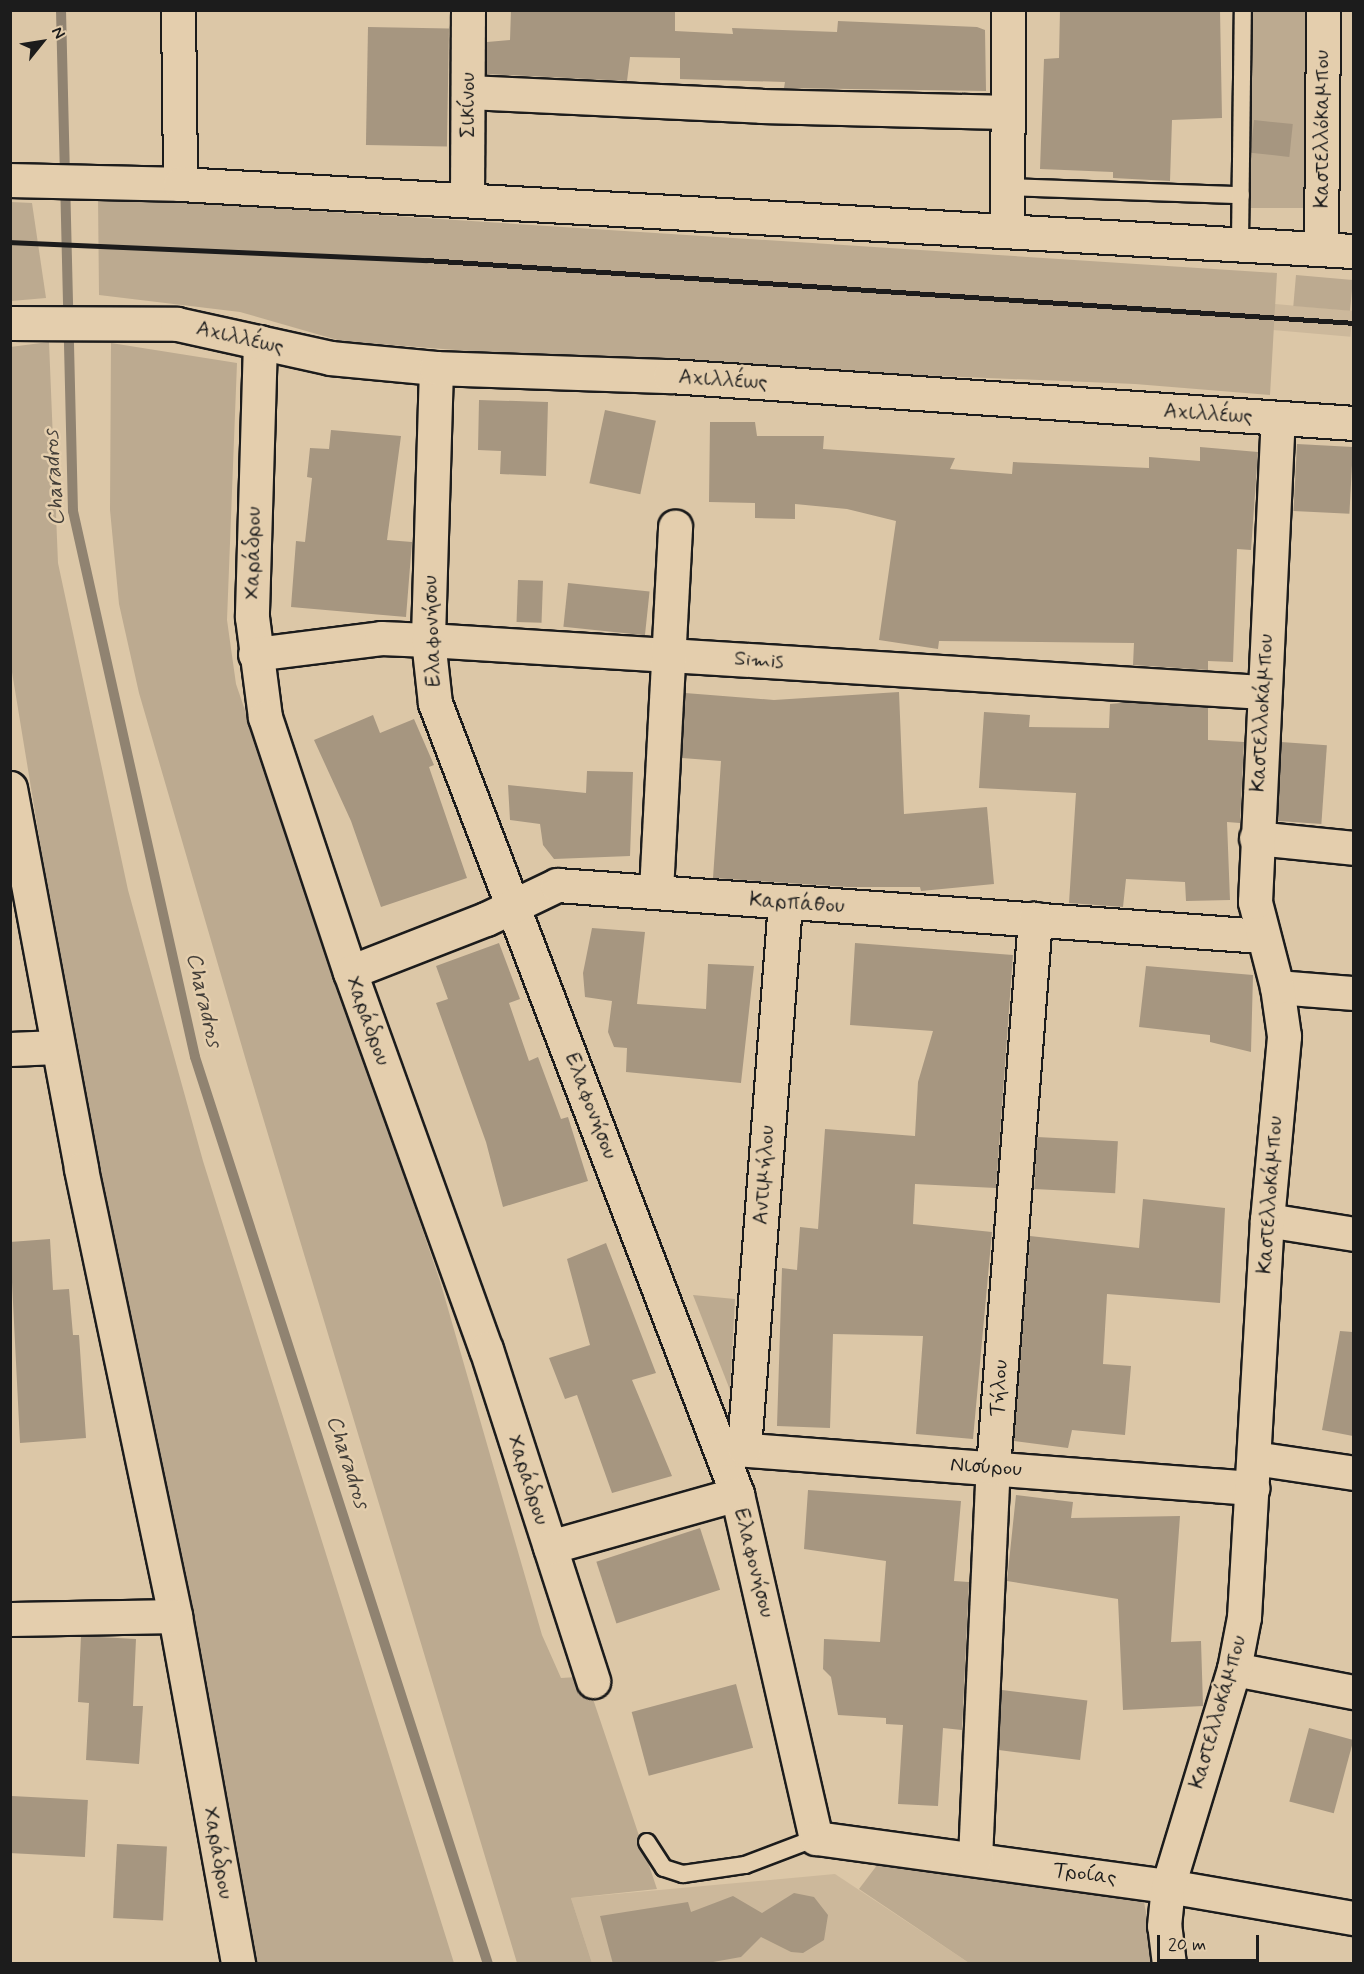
<!DOCTYPE html>
<meta charset="utf-8">
<style>
body{margin:0}
#map{position:relative;width:1364px;height:1974px;overflow:hidden;background:#dcc7a7;font-family:Mynerve,sans-serif}
div>[style]{position:absolute}
[style*='--x']{left:calc(var(--x)*1px);top:calc(var(--y)*1px);width:calc(var(--w)*1px);rotate:calc(var(--a)*1deg)}
.built>*{inset:0;background:#ccb89b;transform-origin:0 0}
.green>*{inset:0;background:#bcaa90;transform-origin:0 0}
.stream>*{height:10px;margin:-5px;padding:0 5px;transform-origin:5px;border-radius:5px;background:#908371}
.building>*{inset:0;background:#a69680;transform-origin:0 0}
.roads{filter:drop-shadow(2px 0 #1c1c1c) drop-shadow(-2px 0 #1c1c1c) drop-shadow(0 2px #1c1c1c) drop-shadow(0 -2px #1c1c1c)}
.service>*{height:16px;margin:-8px;padding:0 8px;transform-origin:8px;border-radius:8px;background:#e4cead}
.minor>*{height:33px;margin:-16.5px;padding:0 16.5px;transform-origin:16.5px;border-radius:16.5px;background:#e4cead}
.tertiary>*{height:33px;margin:-16.5px;padding:0 16.5px;transform-origin:16.5px;border-radius:16.5px;background:#e4cead}
.rail>*{height:4.5px;margin:-2.25px;padding:0 2.25px;transform-origin:2.25px;border-radius:2.25px;background:#1c1c1c}
span{translate:-50% -50%;white-space:nowrap;text-align:center;line-height:1.15;-webkit-text-stroke:5px #e4cead;paint-order:stroke}
.street-label{font-size:21px;color:#1c1c1c}
.water-label{font-size:22px;color:#45403a;font-style:italic}
.frame{position:absolute;inset:0;border:12px solid #1c1c1c;pointer-events:none}
.north{position:absolute;left:12px;top:12px;width:60px;height:60px;-webkit-text-stroke:4px #e4cead;paint-order:stroke;rotate:60deg;font-size:16px;font-weight:700;line-height:24px;text-align:center;color:#1c1c1c}
.north::after{content:'';display:block;margin:auto;width:21px;height:27px;background:#1c1c1c;clip-path:polygon(50% 0,100% 100%,50% 72%,0 100%)}
.scale{position:absolute;left:1157px;top:1935px;width:102px;height:27px;box-sizing:border-box;border:3px solid #1c1c1c;border-top:0;padding-left:8px;font-size:18px;line-height:21px;white-space:nowrap;color:#1c1c1c;-webkit-text-stroke:4px #e4cead;paint-order:stroke}
</style>
<div id="map">
<div class="built">
<i style="left:1275px;top:304px;width:78px;height:26px;rotate:5deg"></i>
<i style="clip-path:polygon(835px 1874px,969px 1963px,592px 1963px,571px 1898px)"></i>
</div>
<div class="green">
<i style="left:1251px;top:11px;width:55px;height:197px"></i>
<i style="clip-path:polygon(98px 197px,1277px 273px,1270px 395px,1135px 384px,624px 363px,341px 341px,240px 312px,99px 295px)"></i>
<i style="clip-path:polygon(11px 202px,32px 203px,46px 298px,11px 301px)"></i>
<i style="left:1296px;top:275px;width:57px;height:31px;rotate:5deg"></i>
<i style="clip-path:polygon(49px 342px,58px 563px,128px 890px,203px 1161px,454px 1963px,252px 1963px,196px 1645px,79px 1080px,11px 666px,10px 347px)"></i>
<i style="clip-path:polygon(111px 343px,237px 363px,227px 620px,236px 684px,440px 1281px,542px 1635px,561px 1678px,577px 1677px,592px 1696px,657px 1889px,571px 1898px,592px 1963px,517px 1963px,249px 1071px,139px 693px,119px 604px,110px 510px)"></i>
<i style="clip-path:polygon(693px 1295px,735px 1299px,730px 1390px)"></i>
<i style="clip-path:polygon(887px 1852px,1142px 1892px,1156px 1963px,969px 1963px,859px 1889px)"></i>
</div>
<div class="stream">
<i style="--x:61;--y:10;--w:501;--a:88.63"></i>
<i style="--x:73;--y:511;--w:559;--a:77.4"></i>
<i style="--x:195;--y:1057;--w:953;--a:72.1"></i>
</div>
<div class="building">
<i style="clip-path:polygon(511px 10px,675px 10px,675px 31px,733px 34px,732px 28px,837px 32px,838px 21px,977px 27px,985px 30px,986px 91px,784px 88px,785px 82px,680px 79px,680px 58px,630px 57px,627px 81px,486px 74px,487px 42px,510px 40px)"></i>
<i style="clip-path:polygon(1060px 10px,1220px 10px,1222px 118px,1172px 120px,1170px 181px,1113px 178px,1113px 172px,1040px 169px,1044px 59px,1059px 58px)"></i>
<i style="left:368px;top:27px;width:81px;height:118px;rotate:1deg"></i>
<i style="left:1254px;top:120px;width:39px;height:33px;rotate:6deg"></i>
<i style="clip-path:polygon(479px 400px,548px 402px,546px 476px,500px 474px,501px 451px,478px 450px)"></i>
<i style="left:605px;top:410px;width:52px;height:75px;rotate:12deg"></i>
<i style="clip-path:polygon(710px 422px,755px 422px,757px 436px,824px 436px,823px 449px,955px 458px,950px 469px,1012px 474px,1013px 462px,1149px 468px,1149px 457px,1200px 461px,1200px 447px,1258px 452px,1251px 550px,1237px 549px,1233px 662px,1208px 661px,1208px 670px,1133px 665px,1134px 643px,939px 641px,938px 649px,879px 640px,896px 521px,847px 509px,795px 504px,795px 519px,755px 518px,755px 503px,709px 502px)"></i>
<i style="clip-path:polygon(331px 430px,401px 436px,387px 540px,412px 542px,406px 617px,291px 607px,296px 541px,305px 542px,312px 478px,307px 477px,310px 448px,329px 449px)"></i>
<i style="left:1297px;top:444px;width:56px;height:67px;rotate:3deg"></i>
<i style="left:518px;top:580px;width:25px;height:42px;rotate:2deg"></i>
<i style="left:568px;top:583px;width:82px;height:44px;rotate:6deg"></i>
<i style="clip-path:polygon(899px 692px,904px 814px,987px 807px,994px 884px,921px 891px,920px 887px,847px 887px,713px 878px,721px 761px,682px 758px,685px 693px,774px 700px)"></i>
<i style="clip-path:polygon(1131px 702px,1208px 707px,1208px 740px,1244px 742px,1240px 823px,1227px 822px,1230px 900px,1186px 901px,1185px 882px,1126px 879px,1123px 907px,1069px 903px,1076px 793px,979px 788px,984px 712px,1030px 715px,1029px 727px,1109px 728px,1110px 704px)"></i>
<i style="clip-path:polygon(373px 715px,380px 733px,414px 719px,434px 765px,429px 767px,467px 878px,381px 907px,351px 821px,314px 740px)"></i>
<i style="left:1281px;top:742px;width:46px;height:79px;rotate:4deg"></i>
<i style="clip-path:polygon(587px 771px,633px 772px,630px 856px,554px 859px,543px 845px,540px 824px,510px 820px,508px 785px,586px 793px)"></i>
<i style="clip-path:polygon(592px 928px,645px 932px,637px 1004px,706px 1009px,708px 964px,754px 966px,741px 1083px,626px 1072px,627px 1048px,614px 1047px,608px 1032px,612px 1001px,585px 997px,583px 973px)"></i>
<i style="clip-path:polygon(499px 943px,520px 999px,509px 1003px,529px 1061px,538px 1057px,561px 1119px,568px 1117px,588px 1181px,503px 1207px,486px 1142px,436px 1003px,448px 999px,436px 966px)"></i>
<i style="clip-path:polygon(855px 943px,1013px 955px,996px 1188px,915px 1184px,913px 1224px,992px 1232px,973px 1439px,916px 1434px,923px 1336px,833px 1334px,830px 1428px,777px 1426px,782px 1268px,797px 1270px,800px 1227px,818px 1229px,825px 1129px,915px 1136px,918px 1082px,933px 1031px,850px 1025px)"></i>
<i style="clip-path:polygon(1146px 966px,1253px 975px,1251px 1052px,1210px 1042px,1210px 1035px,1139px 1027px)"></i>
<i style="left:1037px;top:1137px;width:81px;height:52px;rotate:3deg"></i>
<i style="clip-path:polygon(1143px 1199px,1225px 1208px,1220px 1303px,1107px 1294px,1103px 1364px,1131px 1366px,1125px 1435px,1072px 1430px,1068px 1448px,1014px 1441px,1030px 1236px,1139px 1248px)"></i>
<i style="clip-path:polygon(50px 1239px,53px 1290px,69px 1289px,73px 1335px,79px 1335px,86px 1438px,20px 1443px,10px 1242px)"></i>
<i style="clip-path:polygon(606px 1243px,656px 1373px,632px 1380px,672px 1476px,612px 1493px,577px 1395px,565px 1399px,549px 1358px,590px 1345px,567px 1259px)"></i>
<i style="clip-path:polygon(1340px 1331px,1353px 1332px,1353px 1436px,1322px 1430px)"></i>
<i style="clip-path:polygon(808px 1490px,961px 1501px,954px 1581px,969px 1582px,962px 1730px,943px 1728px,938px 1806px,898px 1804px,903px 1725px,886px 1724px,886px 1718px,838px 1715px,831px 1677px,823px 1669px,824px 1639px,880px 1642px,886px 1561px,804px 1549px)"></i>
<i style="clip-path:polygon(1016px 1495px,1073px 1502px,1071px 1518px,1180px 1516px,1171px 1642px,1201px 1641px,1203px 1706px,1123px 1710px,1118px 1599px,1007px 1581px)"></i>
<i style="left:700px;top:1528px;width:65px;height:109px;rotate:72deg"></i>
<i style="clip-path:polygon(81px 1636px,136px 1639px,133px 1706px,143px 1706px,139px 1764px,86px 1760px,89px 1703px,78px 1702px)"></i>
<i style="left:736px;top:1684px;width:66px;height:108px;rotate:75deg"></i>
<i style="left:1002px;top:1690px;width:86px;height:60px;rotate:7deg"></i>
<i style="left:1309px;top:1728px;width:46px;height:76px;rotate:15deg"></i>
<i style="left:12px;top:1796px;width:76px;height:57px;rotate:3deg"></i>
<i style="left:117px;top:1844px;width:50px;height:74px;rotate:3deg"></i>
<i style="clip-path:polygon(794px 1893px,814px 1897px,828px 1915px,824px 1940px,803px 1953px,791px 1952px,761px 1937px,741px 1957px,702px 1964px,613px 1964px,600px 1916px,688px 1902px,691px 1912px,733px 1896px,762px 1913px)"></i>
</div>
<div class="roads">
<div class="service">
<i style="--x:1007;--y:187;--w:234;--a:2"></i>
<i style="--x:1240;--y:242;--w:232;--a:-89.3"></i>
<i style="--x:647;--y:1842;--w:31;--a:57"></i>
<i style="--x:664;--y:1868;--w:20;--a:18"></i>
<i style="--x:683;--y:1874;--w:63;--a:-8.3"></i>
<i style="--x:745;--y:1865;--w:76;--a:-20.8"></i>
</div>
<div class="minor">
<i style="--x:178;--y:10;--w:174;--a:89.3"></i>
<i style="--x:468;--y:92;--w:293;--a:2.7"></i>
<i style="--x:761;--y:106;--w:247;--a:1.4"></i>
<i style="--x:467;--y:199;--w:189;--a:-89.7"></i>
<i style="--x:1007;--y:231;--w:221;--a:-89.7"></i>
<i style="--x:1321;--y:248;--w:238;--a:-89.5"></i>
<i style="--x:260;--y:342;--w:275;--a:91.7"></i>
<i style="--x:252;--y:617;--w:101;--a:82.6"></i>
<i style="--x:265;--y:717;--w:269;--a:71.6"></i>
<i style="--x:350;--y:972;--w:401;--a:70.2"></i>
<i style="--x:486;--y:1349;--w:349;--a:72.1"></i>
<i style="--x:436;--y:368;--w:272;--a:91.7"></i>
<i style="--x:428;--y:640;--w:63;--a:83.7"></i>
<i style="--x:435;--y:703;--w:847;--a:69.1"></i>
<i style="--x:737;--y:1494;--w:353;--a:77.1"></i>
<i style="--x:816;--y:1838;--w:355;--a:7.8"></i>
<i style="--x:1168;--y:1886;--w:189;--a:9.8"></i>
<i style="--x:255;--y:654;--w:127;--a:-7.2"></i>
<i style="--x:381;--y:638;--w:47;--a:2.4"></i>
<i style="--x:428;--y:640;--w:838;--a:3.56"></i>
<i style="--x:10;--y:788;--w:388;--a:79.4"></i>
<i style="--x:81;--y:1169;--w:457;--a:78.1"></i>
<i style="--x:175;--y:1616;--w:354;--a:79.7"></i>
<i style="--x:1256;--y:838;--w:99;--a:5.8"></i>
<i style="--x:656;--y:891;--w:365;--a:-87"></i>
<i style="--x:350;--y:972;--w:146;--a:-21.3"></i>
<i style="--x:486;--y:919;--w:79;--a:-25.6"></i>
<i style="--x:557;--y:885;--w:706;--a:4.14"></i>
<i style="--x:1277;--y:987;--w:77;--a:4.5"></i>
<i style="--x:10;--y:1049;--w:47;--a:-2.4"></i>
<i style="--x:1267;--y:1220;--w:88;--a:9.1"></i>
<i style="--x:722;--y:1448;--w:532;--a:4.32"></i>
<i style="--x:744;--y:1448;--w:547;--a:-85.7"></i>
<i style="--x:1254;--y:1458;--w:101;--a:8.5"></i>
<i style="--x:550;--y:1547;--w:194;--a:-15.8"></i>
<i style="--x:10;--y:1619;--w:165;--a:-1"></i>
<i style="--x:1234;--y:1669;--w:122;--a:10.9"></i>
<i style="--x:975;--y:1858;--w:390;--a:-87.4"></i>
<i style="--x:993;--y:1468;--w:551;--a:-85.63"></i>
<i style="--x:1169;--y:1964;--w:38;--a:-97"></i>
<i style="--x:1164;--y:1926;--w:40;--a:-84.3"></i>
<i style="--x:1168;--y:1886;--w:227;--a:-73.1"></i>
<i style="--x:1234;--y:1669;--w:53;--a:-79.1"></i>
<i style="--x:1244;--y:1617;--w:398;--a:-86.7"></i>
<i style="--x:1267;--y:1220;--w:185;--a:-84.7"></i>
<i style="--x:1284;--y:1036;--w:49;--a:-98.1"></i>
<i style="--x:1277;--y:987;--w:88;--a:-104.5"></i>
<i style="--x:1255;--y:902;--w:484;--a:-87.3"></i>
</div>
<div class="tertiary">
<i style="--x:10;--y:180;--w:170;--a:1.3"></i>
<i style="--x:180;--y:184;--w:1176;--a:3.27"></i>
<i style="--x:10;--y:323;--w:167;--a:0.3"></i>
<i style="--x:177;--y:324;--w:157;--a:12.5"></i>
<i style="--x:330;--y:358;--w:106;--a:5.4"></i>
<i style="--x:436;--y:368;--w:234;--a:2"></i>
<i style="--x:670;--y:376;--w:686;--a:3.93"></i>
</div>
</div>
<div class="rail">
<i style="--x:10;--y:242;--w:416;--a:2.5"></i>
<i style="--x:426;--y:260;--w:930;--a:3.88"></i>
</div>
<div class="street-label">
<span style="left:468px;top:105px;rotate:-90deg">Σικίνου</span>
<span style="left:1322px;top:129px;rotate:-90deg">Καστελλόκαμπου</span>
<span style="left:240px;top:338px;rotate:13deg">Αχιλλέως</span>
<span style="left:723px;top:380px;rotate:4deg">Αχιλλέως</span>
<span style="left:1208px;top:414px;rotate:4deg">Αχιλλέως</span>
<span style="left:253px;top:553px;rotate:-89deg">Χαράδρου</span>
<span style="left:432px;top:631px;rotate:-92deg">Ελαφονήσου</span>
<span style="left:759px;top:660px;rotate:4deg">Simis</span>
<span style="left:1262px;top:713px;rotate:-87deg">Καστελλοκάμπου</span>
<span style="left:797px;top:903px;rotate:4deg">Καρπάθου</span>
<span style="left:368px;top:1021px;rotate:70deg">Χαράδρου</span>
<span style="left:591px;top:1106px;rotate:69deg">Ελαφονήσου</span>
<span style="left:764px;top:1175px;rotate:-86deg">Αντιμήλου</span>
<span style="left:1270px;top:1195px;rotate:-86deg">Καστελλοκάμπου</span>
<span style="left:999px;top:1388px;rotate:-86deg">Τήλου</span>
<span style="left:986px;top:1467px;rotate:4deg">Νισύρου</span>
<span style="left:528px;top:1480px;rotate:72deg">Χαράδρου</span>
<span style="left:754px;top:1563px;rotate:76deg">Ελαφονήσου</span>
<span style="left:1218px;top:1712px;rotate:-74deg">Καστελλοκάμπου</span>
<span style="left:218px;top:1853px;rotate:80deg">Χαράδρου</span>
<span style="left:1085px;top:1874px;rotate:8deg">Τροίας</span>
</div>
<div class="water-label">
<span style="left:55px;top:478px;rotate:-94deg">Charadros</span>
<span style="left:203px;top:1000px;rotate:77deg">Charadros</span>
<span style="left:347px;top:1462px;rotate:72deg">Charadros</span>
</div>
<div class="frame"></div>
<div class="north">N</div>
<div class="scale">20 m</div>
</div>
